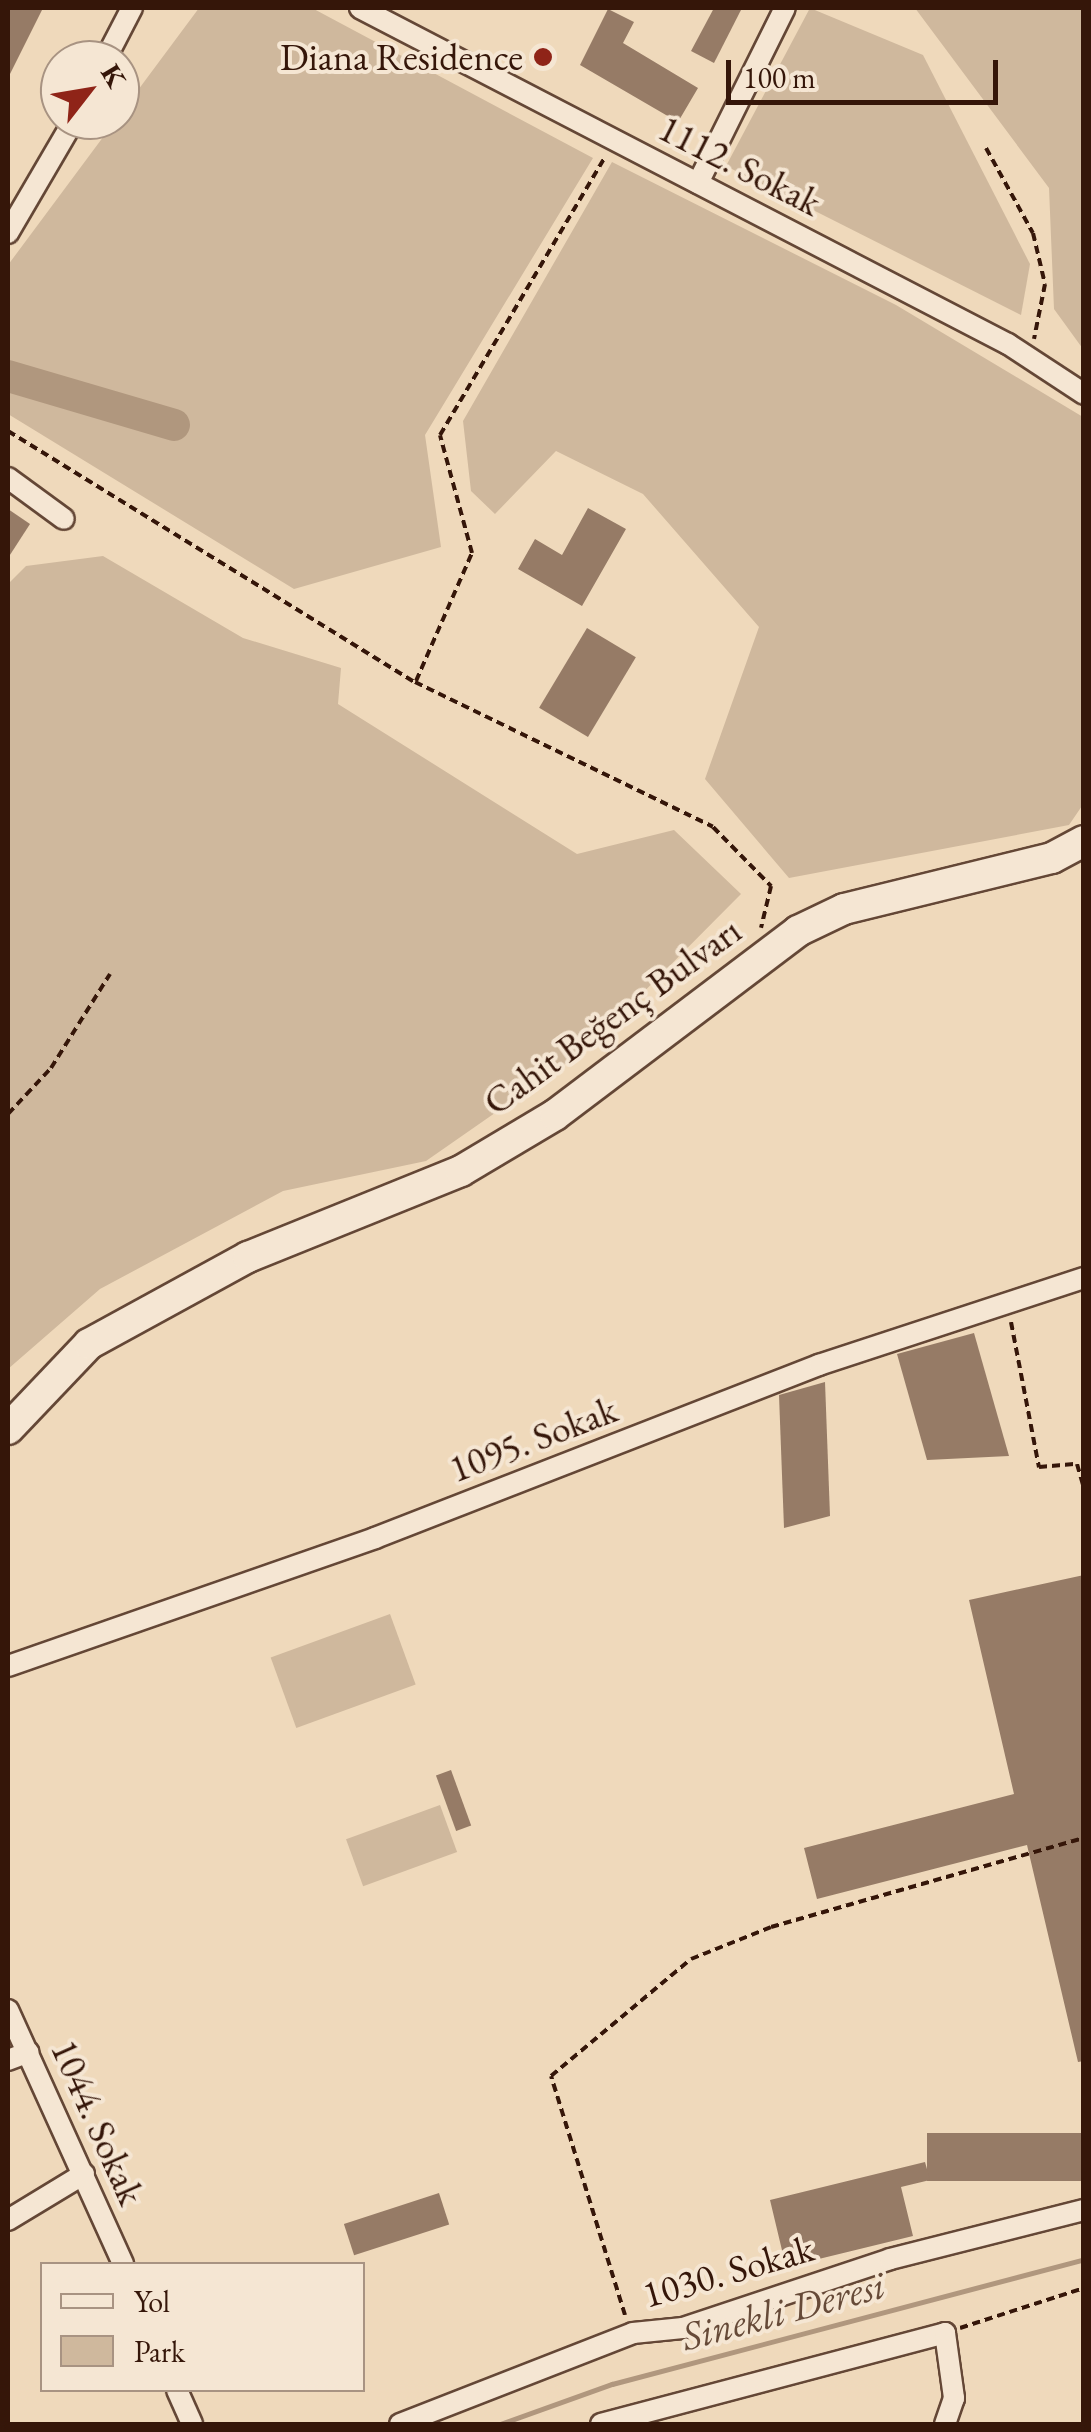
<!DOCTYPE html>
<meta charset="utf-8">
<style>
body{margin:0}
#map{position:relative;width:1091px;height:2432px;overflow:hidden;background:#efd9bb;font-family:"EB Garamond",serif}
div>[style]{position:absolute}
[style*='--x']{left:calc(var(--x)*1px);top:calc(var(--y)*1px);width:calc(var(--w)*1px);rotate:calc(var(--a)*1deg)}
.green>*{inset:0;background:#cfb89d;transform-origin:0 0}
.stream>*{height:5px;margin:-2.5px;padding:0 2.5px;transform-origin:2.5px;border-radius:2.5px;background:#b0977e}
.river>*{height:32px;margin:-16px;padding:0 16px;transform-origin:16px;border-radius:16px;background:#b0977e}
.building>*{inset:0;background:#967b66;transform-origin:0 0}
.path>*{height:4px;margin-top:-2px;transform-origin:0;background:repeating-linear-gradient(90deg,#351609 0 8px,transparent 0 13px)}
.roads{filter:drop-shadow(2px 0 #644736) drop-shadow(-2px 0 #644736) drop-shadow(0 2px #644736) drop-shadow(0 -2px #644736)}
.street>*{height:20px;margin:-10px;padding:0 10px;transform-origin:10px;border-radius:10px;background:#f5e6d3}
.secondary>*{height:30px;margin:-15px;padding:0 15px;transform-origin:15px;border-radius:15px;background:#f5e6d3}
.dots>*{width:28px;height:28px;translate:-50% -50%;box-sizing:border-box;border:5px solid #f5e6d3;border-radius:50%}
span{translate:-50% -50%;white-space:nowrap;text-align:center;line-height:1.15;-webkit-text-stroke:8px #f5e6d3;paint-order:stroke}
.poi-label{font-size:38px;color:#351609}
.right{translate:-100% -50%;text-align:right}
.street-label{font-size:38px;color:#351609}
.water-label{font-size:40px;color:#664a38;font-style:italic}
.frame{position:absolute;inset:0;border:10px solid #351609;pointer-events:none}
.legend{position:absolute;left:40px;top:2262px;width:325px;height:130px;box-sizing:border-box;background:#f5e6d3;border:2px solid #a89382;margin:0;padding:12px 18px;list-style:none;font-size:30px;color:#351609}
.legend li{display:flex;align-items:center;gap:20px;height:50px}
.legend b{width:50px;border:2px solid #a89382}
.north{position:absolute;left:40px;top:40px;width:100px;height:100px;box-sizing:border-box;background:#f5e6d3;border:2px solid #a89382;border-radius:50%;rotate:59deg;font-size:28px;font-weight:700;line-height:40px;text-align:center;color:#351609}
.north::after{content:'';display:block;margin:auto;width:35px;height:45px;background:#8f2418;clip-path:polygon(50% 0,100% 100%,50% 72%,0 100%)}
.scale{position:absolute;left:726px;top:60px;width:272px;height:45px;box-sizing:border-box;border:5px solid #351609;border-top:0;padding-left:12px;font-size:30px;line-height:35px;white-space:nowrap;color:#351609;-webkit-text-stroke:8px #f5e6d3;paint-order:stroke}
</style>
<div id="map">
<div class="green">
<i style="clip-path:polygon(199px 8px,312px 8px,593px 158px,425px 435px,441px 547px,294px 589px,8px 414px,8px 265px)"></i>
<i style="clip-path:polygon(810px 8px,923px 55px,1030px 264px,1021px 315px,726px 166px)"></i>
<i style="clip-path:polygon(915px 8px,1083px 8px,1083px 349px,1054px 309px,1049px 188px)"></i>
<i style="clip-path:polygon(612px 162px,896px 305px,1083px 417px,1084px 803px,1069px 825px,789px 878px,705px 779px,759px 627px,643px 494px,556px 451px,495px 514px,471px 491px,463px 421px)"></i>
<i style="clip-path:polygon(103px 556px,243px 638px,341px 668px,338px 704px,577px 854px,674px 830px,741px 894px,588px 1048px,426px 1161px,283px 1191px,100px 1289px,8px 1369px,8px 584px,26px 566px)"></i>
<i style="left:390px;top:1614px;width:75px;height:127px;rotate:70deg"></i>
<i style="left:440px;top:1805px;width:50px;height:100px;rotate:70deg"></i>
</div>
<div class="stream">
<i style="--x:500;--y:2424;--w:119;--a:-19.7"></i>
<i style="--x:612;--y:2384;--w:488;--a:-14.8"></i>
</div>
<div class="river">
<i style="--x:8;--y:376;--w:173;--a:16.4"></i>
</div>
<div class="building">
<i style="clip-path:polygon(8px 8px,43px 8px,8px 78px)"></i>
<i style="clip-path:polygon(714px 8px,742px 8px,714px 63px,691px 51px)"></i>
<i style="clip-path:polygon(608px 9px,634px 22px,623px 43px,698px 88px,678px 122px,580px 65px)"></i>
<i style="clip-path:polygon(588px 508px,626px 529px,582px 606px,518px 569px,535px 539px,562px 555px)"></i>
<i style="clip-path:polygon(8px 509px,30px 524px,8px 558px)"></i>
<i style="left:587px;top:628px;width:57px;height:93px;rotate:31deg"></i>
<i style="clip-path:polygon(974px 1333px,1009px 1456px,927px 1460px,897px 1354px)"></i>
<i style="clip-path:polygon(825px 1382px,830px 1516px,784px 1528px,779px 1395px)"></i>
<i style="clip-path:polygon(1084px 1575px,1084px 2061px,1078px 2062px,1027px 1845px,817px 1899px,804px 1848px,1014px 1794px,969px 1600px)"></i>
<i style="left:451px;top:1770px;width:59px;height:16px;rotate:70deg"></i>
<i style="left:1084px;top:2133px;width:48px;height:157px;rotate:90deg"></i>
<i style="clip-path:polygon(925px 2162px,930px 2180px,901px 2187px,913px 2236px,786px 2267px,770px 2200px)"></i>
<i style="left:439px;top:2193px;width:33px;height:100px;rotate:72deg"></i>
</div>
<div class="path">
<i style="--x:986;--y:148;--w:97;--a:61.1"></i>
<i style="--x:1033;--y:233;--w:52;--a:76.8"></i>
<i style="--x:1045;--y:284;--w:56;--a:101.3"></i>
<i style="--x:8;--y:431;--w:478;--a:31.7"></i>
<i style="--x:415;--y:682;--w:331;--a:25.9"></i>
<i style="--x:713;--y:827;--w:83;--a:45.5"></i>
<i style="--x:771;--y:886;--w:43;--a:103.4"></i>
<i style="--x:416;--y:681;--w:140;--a:-66.4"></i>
<i style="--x:472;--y:553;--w:122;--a:-105.2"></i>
<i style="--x:440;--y:435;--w:323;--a:-59.3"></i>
<i style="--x:8;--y:1114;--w:63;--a:-46.9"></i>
<i style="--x:51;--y:1068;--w:111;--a:-57.9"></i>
<i style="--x:1011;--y:1322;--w:148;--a:79.1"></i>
<i style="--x:1039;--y:1467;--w:38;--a:-5"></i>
<i style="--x:1077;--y:1464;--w:25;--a:74"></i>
<i style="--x:625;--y:2315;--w:250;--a:-107.2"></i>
<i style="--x:551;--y:2076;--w:182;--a:-39.9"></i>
<i style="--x:691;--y:1959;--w:86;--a:-21.8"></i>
<i style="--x:771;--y:1927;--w:325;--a:-15.9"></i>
<i style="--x:960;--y:2328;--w:130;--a:-17.9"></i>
</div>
<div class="roads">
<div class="street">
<i style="--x:360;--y:8;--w:730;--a:27.41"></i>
<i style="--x:1008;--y:344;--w:91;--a:33.3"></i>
<i style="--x:105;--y:60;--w:59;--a:-62.6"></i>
<i style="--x:698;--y:183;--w:195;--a:-63.6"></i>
<i style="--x:8;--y:233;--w:131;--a:-59.7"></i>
<i style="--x:8;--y:478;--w:69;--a:36.2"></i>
<i style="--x:8;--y:1666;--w:389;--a:-19.2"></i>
<i style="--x:375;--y:1538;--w:477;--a:-21.3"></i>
<i style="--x:819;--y:1365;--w:279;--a:-18.2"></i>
<i style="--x:8;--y:2010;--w:279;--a:65.6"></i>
<i style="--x:8;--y:2060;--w:22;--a:-21"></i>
<i style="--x:8;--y:2220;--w:89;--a:-31.2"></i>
<i style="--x:177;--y:2390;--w:37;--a:66"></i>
<i style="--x:400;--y:2424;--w:250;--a:-21.3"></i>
<i style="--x:633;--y:2333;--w:50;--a:-5.7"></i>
<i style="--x:683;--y:2328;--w:218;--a:-18.4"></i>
<i style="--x:890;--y:2259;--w:200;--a:-14.2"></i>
<i style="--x:601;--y:2424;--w:356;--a:-14.8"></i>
<i style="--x:945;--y:2333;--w:66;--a:82.1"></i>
<i style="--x:954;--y:2398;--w:28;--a:109"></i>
</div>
<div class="secondary">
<i style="--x:8;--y:1429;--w:117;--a:-46.4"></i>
<i style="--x:89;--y:1344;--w:181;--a:-28.7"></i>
<i style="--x:248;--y:1257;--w:230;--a:-22"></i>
<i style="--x:461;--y:1171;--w:109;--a:-30.8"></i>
<i style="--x:555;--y:1115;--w:305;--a:-37.1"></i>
<i style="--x:798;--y:931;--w:51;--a:-25.6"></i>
<i style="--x:844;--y:909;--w:214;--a:-13.8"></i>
<i style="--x:1052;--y:858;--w:36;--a:-28"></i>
</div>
</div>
<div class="dots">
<i style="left:543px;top:57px;background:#8f2418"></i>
</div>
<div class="poi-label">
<span class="right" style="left:523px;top:57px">Diana Residence</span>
</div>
<div class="street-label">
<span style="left:740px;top:165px;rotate:27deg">1112. Sokak</span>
<span style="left:612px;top:1016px;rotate:-36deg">Cahit Beğenç Bulvarı</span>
<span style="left:533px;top:1439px;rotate:-21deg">1095. Sokak</span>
<span style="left:98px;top:2122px;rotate:66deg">1044. Sokak</span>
<span style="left:728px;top:2271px;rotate:-16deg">1030. Sokak</span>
</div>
<div class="water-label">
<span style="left:783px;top:2310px;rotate:-15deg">Sinekli Deresi</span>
</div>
<div class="frame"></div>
<ul class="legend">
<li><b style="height:12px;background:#f5e6d3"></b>Yol</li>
<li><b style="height:28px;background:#cfb89d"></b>Park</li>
</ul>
<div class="north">K</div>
<div class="scale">100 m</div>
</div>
